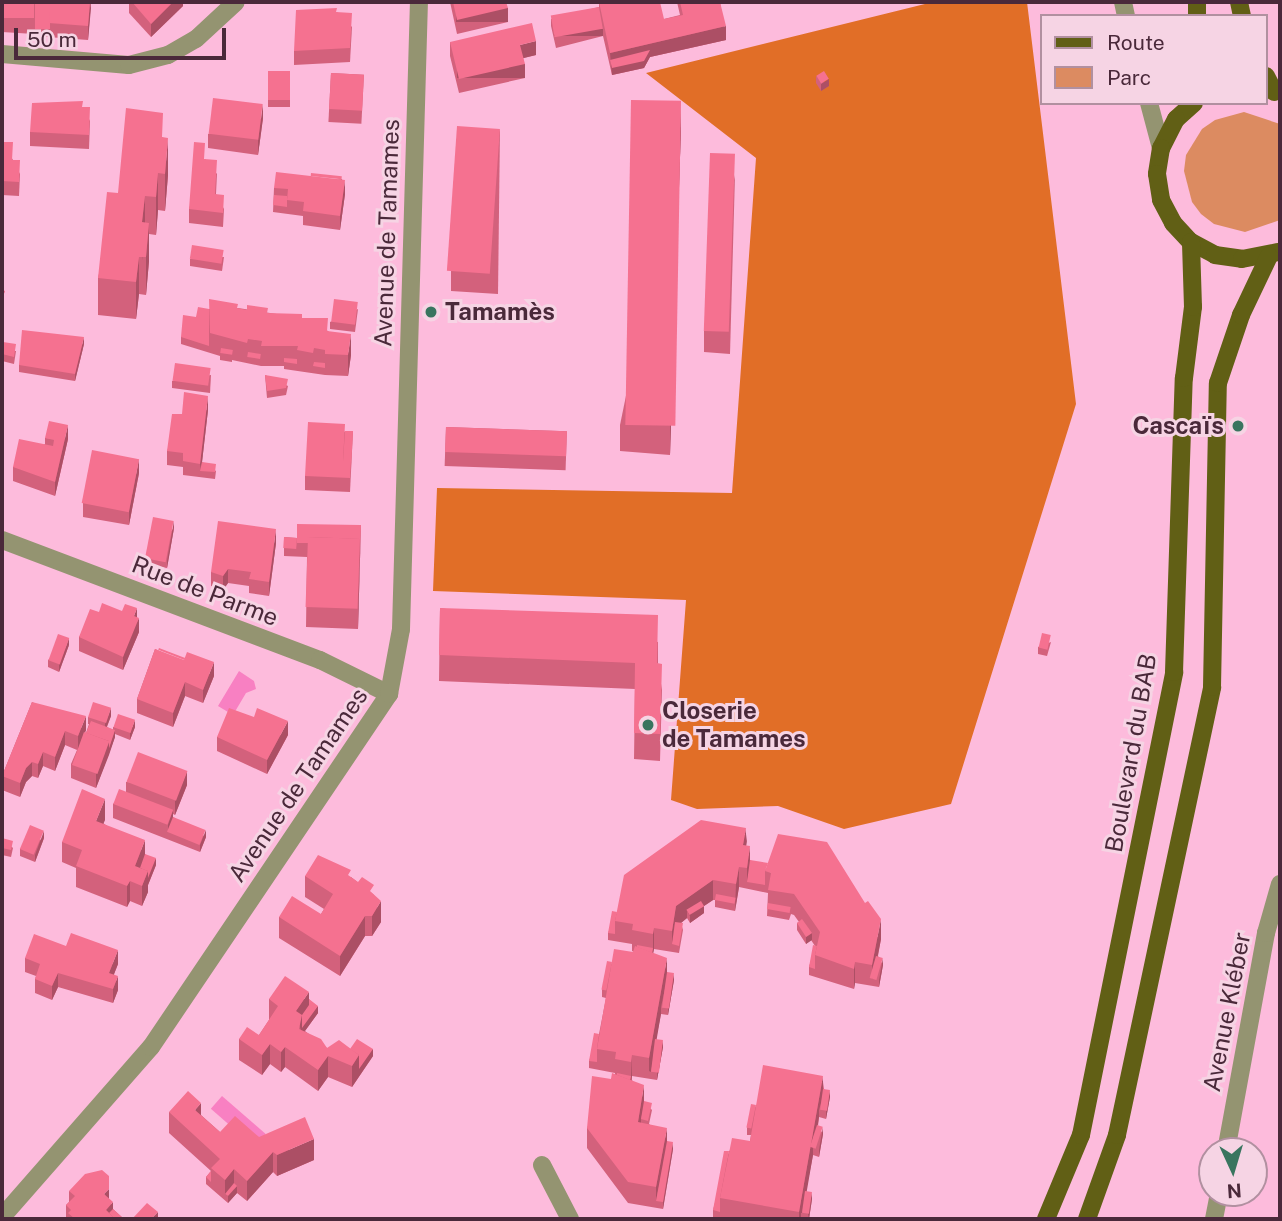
<!DOCTYPE html>
<meta charset="utf-8">
<style>
body{margin:0}
#map{position:relative;width:1282px;height:1221px;overflow:hidden;background:#fdbbdc;font-family:"Public Sans",sans-serif}
div>[style]{position:absolute}
[style*='--x']{left:calc(var(--x)*1px);top:calc(var(--y)*1px);width:calc(var(--w)*1px);rotate:calc(var(--a)*1deg)}
.green>*{inset:0;background:#dc8b61}
.forest>*{inset:0;background:#e16e27}
.water>*{inset:0;background:#f880c2;transform-origin:0 0}
.street>*{height:18px;margin:-9px;padding:0 9px;transform-origin:9px;border-radius:9px;background:#949471}
.primary>*{height:18px;margin:-9px;padding:0 9px;transform-origin:9px;border-radius:9px;background:#615f15}
.wall>*{inset:0;background:#d3617c;transform-origin:0 0}
.shaded-wall>*{inset:0;background:#ac4f65;transform-origin:0 0}
.building>*{inset:0;background:#f57190;transform-origin:0 0}
.dots>*{width:19px;height:19px;translate:-50% -50%;box-sizing:border-box;border:4px solid #f6d4e4;border-radius:50%}
span{translate:-50% -50%;white-space:nowrap;text-align:center;line-height:1.15;-webkit-text-stroke:6px #f6d4e4;paint-order:stroke}
.street-label{font-size:24px;color:#4a293a}
.poi-label{font-size:24px;color:#4a293a;font-weight:700}
.left{translate:0 -50%;text-align:left}
.right{translate:-100% -50%;text-align:right}
.frame{position:absolute;inset:0;border:4px solid #4a293a;pointer-events:none}
.legend{position:absolute;left:1040px;top:14px;width:228px;height:91px;box-sizing:border-box;background:#f6d4e4;border:2px solid #b190a0;margin:0;padding:9px 12px;list-style:none;font-size:21px;color:#4a293a}
.legend li{display:flex;align-items:center;gap:14px;height:35px}
.legend b{width:35px;border:2px solid #b190a0}
.north{position:absolute;left:1198px;top:1137px;width:70px;height:70px;box-sizing:border-box;background:#f6d4e4;border:2px solid #b190a0;border-radius:50%;rotate:176deg;font-size:19px;font-weight:700;line-height:28px;text-align:center;color:#4a293a}
.north::after{content:'';display:block;margin:auto;width:24px;height:32px;background:#39755f;clip-path:polygon(50% 0,100% 100%,50% 72%,0 100%)}
.scale{position:absolute;left:14px;top:28px;width:212px;height:32px;box-sizing:border-box;border:4px solid #4a293a;border-top:0;padding-left:9px;font-size:21px;line-height:24px;white-space:nowrap;color:#4a293a;-webkit-text-stroke:5px #f6d4e4;paint-order:stroke}
</style>
<div id="map">
<div class="green">
<i style="clip-path:polygon(1244px 112px,1280px 124px,1280px 220px,1245px 232px,1214px 224px,1201px 214px,1192px 202px,1184px 171px,1186px 155px,1202px 129px,1215px 120px)"></i>
</div>
<div class="forest">
<i style="clip-path:polygon(933px 2px,1027px 2px,1076px 404px,951px 804px,844px 829px,778px 806px,697px 809px,671px 800px,686px 600px,433px 591px,437px 488px,732px 493px,756px 158px,646px 73px)"></i>
</div>
<div class="water">
<i style="clip-path:polygon(239px 671px,254px 681px,256px 689px,246px 693px,233px 715px,218px 706px)"></i>
<i style="left:222px;top:1096px;width:58px;height:17px;rotate:41deg"></i>
</div>
<div class="street">
<i style="--x:1123;--y:2;--w:14;--a:78"></i>
<i style="--x:2;--y:54;--w:127;--a:5"></i>
<i style="--x:129;--y:65;--w:40;--a:-14.4"></i>
<i style="--x:168;--y:55;--w:32;--a:-30"></i>
<i style="--x:196;--y:39;--w:54;--a:-42.8"></i>
<i style="--x:1149;--y:103;--w:47;--a:75.1"></i>
<i style="--x:2;--y:540;--w:340;--a:20.7"></i>
<i style="--x:320;--y:660;--w:77;--a:26.2"></i>
<i style="--x:1226;--y:1151;--w:222;--a:-79.6"></i>
<i style="--x:1266;--y:933;--w:51;--a:-74.1"></i>
<i style="--x:542;--y:1165;--w:61;--a:62.6"></i>
<i style="--x:2;--y:1217;--w:226;--a:-48.8"></i>
<i style="--x:151;--y:1047;--w:426;--a:-56"></i>
<i style="--x:389;--y:694;--w:66;--a:-79.5"></i>
<i style="--x:401;--y:629;--w:627;--a:-88.36"></i>
<i style="--x:1214;--y:1219;--w:26;--a:-79"></i>
</div>
<div class="primary">
<i style="--x:1197;--y:2;--w:14;--a:90"></i>
<i style="--x:1239;--y:2;--w:14;--a:78"></i>
<i style="--x:1266;--y:76;--w:18;--a:63"></i>
<i style="--x:1194;--y:103;--w:24;--a:138"></i>
<i style="--x:1176;--y:119;--w:33;--a:117"></i>
<i style="--x:1161;--y:148;--w:26;--a:99"></i>
<i style="--x:1157;--y:174;--w:26;--a:81"></i>
<i style="--x:1161;--y:200;--w:26;--a:62"></i>
<i style="--x:1173;--y:223;--w:26;--a:47"></i>
<i style="--x:1191;--y:242;--w:27;--a:28"></i>
<i style="--x:1215;--y:255;--w:27;--a:8"></i>
<i style="--x:1242;--y:259;--w:36;--a:-11"></i>
<i style="--x:1046;--y:1219;--w:91;--a:-67.4"></i>
<i style="--x:1081;--y:1135;--w:472;--a:-78.6"></i>
<i style="--x:1174;--y:672;--w:294;--a:-88.1"></i>
<i style="--x:1184;--y:378;--w:72;--a:-82.8"></i>
<i style="--x:1193;--y:307;--w:65;--a:-91.8"></i>
<i style="--x:1087;--y:1219;--w:89;--a:-70.3"></i>
<i style="--x:1117;--y:1135;--w:458;--a:-78"></i>
<i style="--x:1212;--y:687;--w:304;--a:-88.9"></i>
<i style="--x:1218;--y:383;--w:72;--a:-71.3"></i>
<i style="--x:1241;--y:315;--w:65;--a:-64.6"></i>
</div>
<div class="wall">
<i style="clip-path:polygon(2px 2px,91px 2px,88px 40px,34px 36px,34px 31px,34px 34px,2px 32px)"></i>
<i style="clip-path:polygon(129px 2px,183px 2px,183px 6px,151px 37px,129px 13px)"></i>
<i style="clip-path:polygon(450px 2px,506px 2px,508px 22px,457px 34px)"></i>
<i style="clip-path:polygon(599px 2px,664px 19px,680px 15px,677px 2px,720px 2px,726px 40px,650px 57px,644px 68px,612px 75px,603px 36px,556px 48px,551px 26px,551px 19px,599px 7px)"></i>
<i style="clip-path:polygon(337px 12px,352px 27px,350px 62px,294px 65px,294px 51px)"></i>
<i style="clip-path:polygon(450px 42px,536px 55px,523px 58px,525px 78px,459px 93px,450px 56px)"></i>
<i style="left:268px;top:71px;width:22px;height:36px"></i>
<i style="left:331px;top:73px;width:33px;height:49px;rotate:3deg"></i>
<i style="clip-path:polygon(816px 76px,829px 86px,821px 91px,816px 83px)"></i>
<i style="clip-path:polygon(83px 107px,90px 121px,89px 149px,30px 146px,30px 132px)"></i>
<i style="clip-path:polygon(263px 118px,258px 155px,208px 148px,208px 134px)"></i>
<i style="clip-path:polygon(681px 128px,670px 455px,620px 451px,620px 425px)"></i>
<i style="clip-path:polygon(500px 129px,498px 294px,451px 291px,451px 271px)"></i>
<i style="clip-path:polygon(163px 137px,168px 175px,165px 211px,158px 210px,156px 235px,149px 234px,149px 261px,146px 295px,139px 294px,136px 319px,98px 315px,98px 278px,118px 193px)"></i>
<i style="clip-path:polygon(2px 142px,13px 160px,20px 174px,19px 196px,2px 195px)"></i>
<i style="clip-path:polygon(205px 159px,217px 174px,216px 194px,224px 209px,223px 227px,189px 223px,189px 209px)"></i>
<i style="clip-path:polygon(735px 175px,730px 354px,704px 352px,704px 331px)"></i>
<i style="clip-path:polygon(342px 179px,345px 194px,340px 230px,303px 225px,303px 216px,273px 212px,274px 188px)"></i>
<i style="clip-path:polygon(224px 257px,222px 271px,190px 266px,190px 259px)"></i>
<i style="left:2px;top:290px;width:3px;height:29px;rotate:18deg"></i>
<i style="clip-path:polygon(238px 308px,302px 318px,328px 331px,351px 355px,348px 376px,325px 375px,284px 369px,284px 366px,261px 366px,232px 360px,232px 362px,220px 360px,220px 356px,181px 344px,181px 337px,196px 317px,209px 309px)"></i>
<i style="clip-path:polygon(358px 309px,355px 332px,330px 329px,330px 322px)"></i>
<i style="clip-path:polygon(84px 344px,75px 381px,19px 372px,19px 365px)"></i>
<i style="clip-path:polygon(2px 351px,16px 351px,14px 364px,2px 361px)"></i>
<i style="clip-path:polygon(211px 375px,210px 393px,172px 388px,172px 381px)"></i>
<i style="clip-path:polygon(265px 375px,288px 386px,286px 395px,267px 398px)"></i>
<i style="clip-path:polygon(208px 410px,202px 462px,216px 471px,215px 479px,183px 475px,183px 467px,167px 465px,167px 451px,182px 414px)"></i>
<i style="left:446px;top:427px;width:121px;height:39px;rotate:2deg"></i>
<i style="clip-path:polygon(345px 431px,353px 431px,350px 492px,305px 490px,305px 476px)"></i>
<i style="clip-path:polygon(45px 438px,68px 439px,55px 496px,13px 481px,13px 467px,45px 444px)"></i>
<i style="clip-path:polygon(139px 473px,129px 525px,83px 517px,83px 503px)"></i>
<i style="clip-path:polygon(361px 525px,358px 629px,306px 627px,307px 557px,284px 556px,284px 537px,297px 538px)"></i>
<i style="clip-path:polygon(174px 528px,167px 568px,146px 565px,146px 558px)"></i>
<i style="clip-path:polygon(276px 543px,269px 596px,249px 593px,249px 586px,228px 583px,223px 590px,211px 586px,211px 572px)"></i>
<i style="clip-path:polygon(440px 608px,658px 642px,658px 664px,662px 690px,660px 761px,634px 759px,635px 689px,439px 681px)"></i>
<i style="clip-path:polygon(99px 612px,137px 617px,139px 632px,123px 670px,79px 651px,79px 637px)"></i>
<i style="clip-path:polygon(1051px 642px,1047px 656px,1038px 654px,1038px 647px)"></i>
<i style="clip-path:polygon(69px 645px,59px 672px,48px 667px,48px 660px)"></i>
<i style="clip-path:polygon(155px 649px,214px 676px,203px 703px,185px 696px,173px 727px,137px 713px,137px 699px)"></i>
<i style="clip-path:polygon(32px 702px,86px 730px,85px 732px,86px 733px,89px 724px,88px 724px,88px 717px,111px 716px,107px 727px,113px 730px,113px 727px,135px 727px,130px 740px,115px 734px,115px 737px,96px 788px,71px 778px,71px 764px,77px 750px,65px 745px,55px 771px,43px 766px,38px 778px,32px 776px,26px 782px,20px 797px,2px 790px,2px 776px)"></i>
<i style="clip-path:polygon(288px 735px,267px 774px,217px 751px,217px 737px)"></i>
<i style="clip-path:polygon(126px 782px,187px 785px,175px 815px,173px 814px,173px 817px,206px 837px,200px 852px,113px 818px,113px 804px,126px 792px)"></i>
<i style="clip-path:polygon(105px 820px,103px 823px,145px 854px,156px 865px,148px 885px,148px 892px,142px 906px,130px 901px,127px 907px,76px 887px,76px 868px,62px 862px,62px 842px)"></i>
<i style="clip-path:polygon(746px 834px,746px 846px,750px 860px,881px 939px,878px 956px,883px 965px,879px 987px,855px 983px,854px 989px,809px 975px,809px 967px,815px 946px,811px 940px,806px 944px,797px 930px,797px 923px,799px 922px,794px 915px,791px 914px,789px 920px,767px 916px,768px 893px,739px 887px,735px 911px,715px 907px,715px 900px,713px 900px,704px 906px,704px 913px,690px 923px,687px 918px,681px 923px,683px 930px,679px 953px,654px 949px,653px 953px,667px 972px,674px 980px,668px 1015px,661px 1014px,656px 1039px,663px 1047px,657px 1080px,632px 1076px,632px 1080px,644px 1102px,652px 1110px,649px 1124px,667px 1141px,673px 1149px,663px 1209px,628px 1203px,587px 1148px,587px 1128px,611px 1079px,615px 1074px,615px 1073px,589px 1068px,589px 1061px,599px 1034px,606px 998px,602px 997px,602px 990px,612px 962px,634px 951px,632px 951px,632px 944px,608px 940px,608px 933px,617px 912px)"></i>
<i style="clip-path:polygon(2px 838px,13px 848px,11px 857px,2px 855px)"></i>
<i style="clip-path:polygon(44px 838px,35px 862px,20px 856px,20px 849px)"></i>
<i style="clip-path:polygon(305px 876px,351px 877px,374px 895px,381px 922px,372px 936px,365px 936px,340px 976px,279px 938px,279px 917px,321px 914px,324px 909px,305px 897px)"></i>
<i style="clip-path:polygon(25px 958px,118px 964px,114px 974px,118px 990px,113px 1003px,58px 987px,52px 1000px,35px 993px,35px 979px,36px 976px,25px 972px)"></i>
<i style="clip-path:polygon(269px 999px,309px 999px,318px 1013px,305px 1031px,327px 1048px,350px 1049px,373px 1056px,352px 1087px,328px 1077px,318px 1091px,285px 1067px,281px 1072px,270px 1064px,262px 1075px,239px 1060px,239px 1039px,259px 1035px,269px 1020px)"></i>
<i style="clip-path:polygon(823px 1082px,824px 1089px,830px 1097px,826px 1119px,819px 1117px,818px 1126px,823px 1134px,819px 1157px,813px 1155px,806px 1191px,812px 1199px,809px 1219px,724px 1219px,713px 1217px,713px 1210px,729px 1151px,750px 1141px,751px 1135px,747px 1135px,747px 1128px,756px 1105px)"></i>
<i style="clip-path:polygon(169px 1112px,201px 1115px,220px 1132px,259px 1137px,314px 1160px,277px 1176px,273px 1172px,247px 1201px,237px 1193px,228px 1203px,206px 1184px,206px 1177px,211px 1171px,169px 1133px)"></i>
<i style="clip-path:polygon(69px 1191px,109px 1199px,113px 1209px,124px 1219px,66px 1219px,66px 1205px,69px 1202px)"></i>
</div>
<div class="shaded-wall">
<i style="clip-path:polygon(90px 2px,91px 8px,88px 40px,88px 26px)"></i>
<i style="clip-path:polygon(173px 2px,183px 2px,183px 6px,151px 37px,151px 24px)"></i>
<i style="left:508px;top:8px;width:14px;height:52px;rotate:90deg"></i>
<i style="clip-path:polygon(726px 26px,726px 40px,650px 57px,644px 68px,612px 75px,610px 53px)"></i>
<i style="left:603px;top:29px;width:7px;height:49px;rotate:90deg"></i>
<i style="clip-path:polygon(536px 41px,536px 55px,520px 59px,520px 45px)"></i>
<i style="left:525px;top:64px;width:14px;height:68px;rotate:90deg"></i>
<i style="clip-path:polygon(829px 79px,829px 86px,821px 91px,821px 84px)"></i>
<i style="clip-path:polygon(681px 101px,681px 128px,670px 455px,670px 428px)"></i>
<i style="clip-path:polygon(263px 104px,263px 118px,258px 155px,258px 141px)"></i>
<i style="clip-path:polygon(168px 138px,168px 175px,165px 211px,165px 174px)"></i>
<i style="clip-path:polygon(158px 173px,158px 210px,156px 235px,156px 197px)"></i>
<i style="clip-path:polygon(345px 180px,345px 194px,340px 230px,340px 216px)"></i>
<i style="clip-path:polygon(145px 196px,145px 233px,142px 260px,142px 222px)"></i>
<i style="clip-path:polygon(149px 223px,149px 261px,146px 295px,146px 257px)"></i>
<i style="clip-path:polygon(139px 257px,139px 294px,136px 319px,136px 282px)"></i>
<i style="clip-path:polygon(351px 334px,351px 355px,348px 376px,348px 355px)"></i>
<i style="clip-path:polygon(84px 337px,84px 344px,75px 381px,75px 374px)"></i>
<i style="clip-path:polygon(208px 396px,208px 410px,201px 471px,200px 464px)"></i>
<i style="clip-path:polygon(68px 425px,68px 439px,55px 496px,55px 482px)"></i>
<i style="clip-path:polygon(139px 459px,139px 473px,129px 525px,129px 511px)"></i>
<i style="clip-path:polygon(174px 521px,174px 528px,167px 568px,167px 561px)"></i>
<i style="clip-path:polygon(361px 525px,360px 559px,358px 629px,358px 609px)"></i>
<i style="clip-path:polygon(276px 529px,276px 543px,269px 596px,269px 582px)"></i>
<i style="clip-path:polygon(228px 569px,228px 583px,223px 590px,223px 576px)"></i>
<i style="clip-path:polygon(137px 608px,137px 622px,139px 618px,139px 632px,123px 670px,123px 657px,134px 616px)"></i>
<i style="clip-path:polygon(69px 638px,69px 645px,59px 672px,59px 665px)"></i>
<i style="clip-path:polygon(214px 662px,214px 676px,203px 703px,203px 690px)"></i>
<i style="clip-path:polygon(185px 682px,185px 696px,173px 727px,173px 713px)"></i>
<i style="clip-path:polygon(111px 708px,111px 716px,105px 731px,105px 724px)"></i>
<i style="clip-path:polygon(86px 716px,86px 730px,78px 750px,78px 736px)"></i>
<i style="clip-path:polygon(135px 720px,135px 727px,130px 740px,130px 733px)"></i>
<i style="clip-path:polygon(288px 721px,288px 735px,267px 774px,267px 760px)"></i>
<i style="clip-path:polygon(115px 730px,115px 737px,109px 755px,109px 748px)"></i>
<i style="clip-path:polygon(65px 731px,65px 745px,55px 771px,55px 757px)"></i>
<i style="clip-path:polygon(109px 741px,109px 755px,96px 788px,96px 774px)"></i>
<i style="clip-path:polygon(43px 752px,43px 766px,38px 778px,38px 764px)"></i>
<i style="clip-path:polygon(32px 762px,32px 776px,26px 782px,20px 797px,20px 783px,26px 768px)"></i>
<i style="clip-path:polygon(187px 771px,187px 785px,175px 815px,175px 801px)"></i>
<i style="clip-path:polygon(105px 799px,105px 820px,96px 841px,96px 821px)"></i>
<i style="clip-path:polygon(173px 810px,173px 824px,168px 832px,168px 825px)"></i>
<i style="clip-path:polygon(746px 828px,746px 842px,747px 834px,747px 841px,743px 866px,743px 845px)"></i>
<i style="clip-path:polygon(206px 830px,206px 837px,200px 852px,200px 845px)"></i>
<i style="clip-path:polygon(44px 831px,44px 838px,35px 862px,35px 855px)"></i>
<i style="clip-path:polygon(145px 840px,145px 861px,138px 880px,135px 866px)"></i>
<i style="clip-path:polygon(750px 846px,750px 867px,747px 882px,747px 868px)"></i>
<i style="clip-path:polygon(156px 858px,156px 865px,148px 885px,148px 892px,142px 906px,142px 886px,148px 871px)"></i>
<i style="clip-path:polygon(739px 867px,739px 887px,735px 911px,736px 884px)"></i>
<i style="clip-path:polygon(713px 880px,713px 900px,704px 906px,704px 913px,690px 923px,690px 916px,687px 911px,687px 918px,676px 927px,672px 944px,672px 931px,676px 906px)"></i>
<i style="clip-path:polygon(130px 881px,130px 901px,127px 907px,127px 886px)"></i>
<i style="clip-path:polygon(381px 901px,381px 922px,372px 936px,372px 916px)"></i>
<i style="clip-path:polygon(365px 916px,365px 936px,340px 976px,340px 956px)"></i>
<i style="clip-path:polygon(881px 919px,881px 939px,873px 979px,872px 979px,872px 965px)"></i>
<i style="clip-path:polygon(654px 928px,654px 949px,650px 970px,653px 948px,653px 934px)"></i>
<i style="clip-path:polygon(812px 933px,812px 940px,806px 944px,806px 937px)"></i>
<i style="clip-path:polygon(118px 950px,118px 964px,109px 987px,109px 973px)"></i>
<i style="clip-path:polygon(667px 958px,667px 979px,661px 1007px,661px 1014px,651px 1072px,649px 1071px,649px 1058px)"></i>
<i style="clip-path:polygon(883px 958px,883px 965px,879px 987px,879px 980px)"></i>
<i style="clip-path:polygon(855px 962px,855px 983px,854px 989px,854px 969px)"></i>
<i style="clip-path:polygon(58px 973px,58px 987px,52px 1000px,52px 986px)"></i>
<i style="clip-path:polygon(674px 973px,674px 980px,668px 1015px,668px 1008px)"></i>
<i style="clip-path:polygon(118px 976px,118px 990px,113px 1003px,113px 989px)"></i>
<i style="clip-path:polygon(309px 992px,309px 1012px,318px 1006px,318px 1013px,302px 1035px,296px 1011px)"></i>
<i style="clip-path:polygon(663px 1040px,663px 1047px,657px 1080px,657px 1073px)"></i>
<i style="clip-path:polygon(270px 1044px,270px 1064px,262px 1075px,262px 1055px)"></i>
<i style="clip-path:polygon(285px 1047px,285px 1067px,281px 1072px,281px 1052px)"></i>
<i style="clip-path:polygon(373px 1049px,373px 1056px,352px 1087px,352px 1066px,359px 1055px)"></i>
<i style="clip-path:polygon(632px 1055px,632px 1076px,628px 1097px,631px 1076px)"></i>
<i style="clip-path:polygon(328px 1056px,328px 1077px,318px 1091px,318px 1070px)"></i>
<i style="clip-path:polygon(823px 1076px,823px 1096px,819px 1110px,819px 1117px,814px 1148px,813px 1148px,813px 1155px,803px 1213px,801px 1213px,801px 1219px,799px 1219px,799px 1212px)"></i>
<i style="clip-path:polygon(644px 1085px,644px 1106px,641px 1119px,641px 1126px,638px 1122px)"></i>
<i style="clip-path:polygon(830px 1090px,830px 1097px,826px 1119px,826px 1112px)"></i>
<i style="clip-path:polygon(201px 1103px,201px 1123px,195px 1110px)"></i>
<i style="clip-path:polygon(823px 1127px,823px 1134px,819px 1157px,819px 1150px)"></i>
<i style="clip-path:polygon(667px 1128px,667px 1148px,656px 1201px,656px 1187px)"></i>
<i style="clip-path:polygon(314px 1139px,314px 1160px,277px 1176px,277px 1155px)"></i>
<i style="clip-path:polygon(673px 1142px,673px 1149px,663px 1209px,663px 1202px)"></i>
<i style="clip-path:polygon(273px 1152px,273px 1172px,247px 1201px,247px 1181px)"></i>
<i style="clip-path:polygon(234px 1169px,234px 1189px,237px 1186px,237px 1193px,228px 1203px,228px 1196px,225px 1194px,225px 1201px,225px 1180px)"></i>
<i style="clip-path:polygon(109px 1189px,109px 1202px,104px 1194px)"></i>
<i style="clip-path:polygon(812px 1192px,812px 1199px,809px 1219px,808px 1214px)"></i>
<i style="clip-path:polygon(113px 1202px,113px 1216px,106px 1210px)"></i>
<i style="clip-path:polygon(158px 1212px,158px 1219px,151px 1219px)"></i>
</div>
<div class="building">
<i style="left:2px;top:2px;width:32px;height:16px"></i>
<i style="left:35px;top:2px;width:15px;height:27px"></i>
<i style="clip-path:polygon(50px 2px,90px 2px,88px 26px,49px 23px)"></i>
<i style="clip-path:polygon(132px 2px,173px 2px,151px 24px)"></i>
<i style="clip-path:polygon(453px 2px,506px 2px,508px 8px,457px 20px)"></i>
<i style="clip-path:polygon(599px 2px,660px 2px,664px 19px,683px 15px,680px 2px,720px 2px,726px 26px,610px 53px)"></i>
<i style="left:599px;top:7px;width:22px;height:49px;rotate:80deg"></i>
<i style="clip-path:polygon(337px 8px,336px 12px,352px 13px,350px 48px,294px 51px,296px 10px)"></i>
<i style="clip-path:polygon(532px 23px,536px 41px,520px 45px,525px 64px,459px 79px,450px 42px)"></i>
<i style="clip-path:polygon(650px 50px,644px 61px,612px 68px,610px 60px)"></i>
<i style="left:268px;top:71px;width:22px;height:29px"></i>
<i style="left:824px;top:71px;width:9px;height:9px;rotate:58deg"></i>
<i style="left:331px;top:73px;width:33px;height:36px;rotate:3deg"></i>
<i style="left:213px;top:98px;width:50px;height:36px;rotate:7deg"></i>
<i style="left:631px;top:100px;width:50px;height:325px;rotate:1deg"></i>
<i style="clip-path:polygon(83px 101px,82px 107px,90px 107px,89px 135px,30px 132px,32px 103px)"></i>
<i style="clip-path:polygon(126px 108px,163px 113px,162px 137px,168px 138px,165px 174px,158px 173px,156px 197px,145px 196px,142px 222px,149px 223px,146px 257px,139px 257px,136px 282px,98px 278px,107px 192px,118px 193px)"></i>
<i style="left:457px;top:126px;width:43px;height:145px;rotate:4deg"></i>
<i style="clip-path:polygon(2px 142px,13px 142px,12px 160px,20px 160px,19px 182px,2px 181px)"></i>
<i style="clip-path:polygon(194px 142px,205px 143px,204px 159px,217px 160px,215px 194px,224px 195px,223px 213px,189px 209px)"></i>
<i style="left:710px;top:153px;width:25px;height:178px;rotate:2deg"></i>
<i style="clip-path:polygon(276px 172px,345px 180px,340px 216px,303px 211px,304px 202px,287px 200px,288px 189px,274px 188px)"></i>
<i style="left:311px;top:173px;width:31px;height:3px;rotate:6deg"></i>
<i style="clip-path:polygon(274px 195px,287px 196px,287px 207px,273px 205px)"></i>
<i style="left:192px;top:245px;width:32px;height:14px;rotate:9deg"></i>
<i style="left:2px;top:290px;width:3px;height:15px;rotate:18deg"></i>
<i style="clip-path:polygon(209px 299px,238px 304px,237px 308px,247px 310px,247px 305px,268px 308px,267px 313px,302px 314px,302px 318px,328px 318px,327px 331px,351px 334px,348px 355px,325px 354px,325px 350px,314px 348px,313px 353px,297px 350px,298px 346px,261px 346px,262px 341px,248px 339px,247px 343px,210px 333px)"></i>
<i style="left:334px;top:299px;width:24px;height:23px;rotate:7deg"></i>
<i style="clip-path:polygon(198px 307px,209px 309px,209px 346px,181px 337px,183px 315px,196px 317px)"></i>
<i style="clip-path:polygon(22px 330px,84px 337px,75px 374px,19px 365px)"></i>
<i style="clip-path:polygon(3px 342px,16px 344px,14px 357px,2px 354px)"></i>
<i style="left:221px;top:348px;width:12px;height:5px;rotate:9deg"></i>
<i style="left:248px;top:352px;width:13px;height:5px;rotate:9deg"></i>
<i style="clip-path:polygon(284px 358px,297px 359px,297px 364px,284px 362px)"></i>
<i style="clip-path:polygon(314px 362px,325px 363px,325px 368px,313px 366px)"></i>
<i style="left:175px;top:363px;width:36px;height:18px;rotate:8deg"></i>
<i style="clip-path:polygon(265px 375px,288px 379px,286px 388px,267px 391px)"></i>
<i style="clip-path:polygon(184px 392px,208px 396px,200px 464px,183px 461px,183px 453px,167px 451px,172px 414px,182px 414px)"></i>
<i style="clip-path:polygon(49px 421px,68px 425px,55px 482px,13px 467px,19px 439px,53px 446px,54px 440px,45px 438px)"></i>
<i style="clip-path:polygon(308px 422px,345px 424px,343px 461px,351px 461px,350px 478px,305px 476px)"></i>
<i style="left:446px;top:427px;width:121px;height:25px;rotate:2deg"></i>
<i style="clip-path:polygon(345px 431px,353px 431px,351px 468px,351px 461px,343px 461px)"></i>
<i style="left:92px;top:450px;width:48px;height:54px;rotate:11deg"></i>
<i style="clip-path:polygon(202px 462px,216px 464px,215px 472px,200px 471px)"></i>
<i style="left:153px;top:517px;width:21px;height:42px;rotate:11deg"></i>
<i style="clip-path:polygon(218px 521px,276px 529px,269px 582px,249px 579px,251px 572px,228px 569px,223px 576px,211px 572px)"></i>
<i style="clip-path:polygon(297px 524px,361px 525px,360px 545px,360px 539px,308px 537px,308px 543px,297px 543px)"></i>
<i style="left:284px;top:537px;width:13px;height:11px;rotate:4deg"></i>
<i style="left:308px;top:537px;width:52px;height:70px;rotate:2deg"></i>
<i style="clip-path:polygon(102px 603px,122px 611px,125px 604px,137px 608px,134px 616px,139px 618px,123px 657px,79px 637px,90px 609px,99px 612px)"></i>
<i style="clip-path:polygon(440px 608px,658px 615px,657px 663px,662px 664px,660px 734px,634px 733px,635px 663px,439px 655px)"></i>
<i style="left:1042px;top:633px;width:9px;height:15px;rotate:13deg"></i>
<i style="left:58px;top:634px;width:12px;height:28px;rotate:20deg"></i>
<i style="left:159px;top:648px;width:28px;height:2px;rotate:21deg"></i>
<i style="clip-path:polygon(155px 649px,184px 660px,187px 652px,214px 662px,203px 690px,185px 682px,173px 713px,137px 699px)"></i>
<i style="clip-path:polygon(32px 702px,86px 716px,78px 736px,65px 731px,55px 757px,43px 752px,38px 764px,32px 762px,26px 768px,20px 783px,2px 776px)"></i>
<i style="left:93px;top:702px;width:19px;height:16px;rotate:18deg"></i>
<i style="clip-path:polygon(229px 708px,254px 717px,257px 708px,288px 721px,267px 760px,217px 737px)"></i>
<i style="left:118px;top:714px;width:18px;height:14px;rotate:19deg"></i>
<i style="clip-path:polygon(91px 721px,115px 730px,109px 748px,109px 741px,86px 733px)"></i>
<i style="left:84px;top:732px;width:27px;height:35px;rotate:20deg"></i>
<i style="left:138px;top:752px;width:53px;height:32px;rotate:21deg"></i>
<i style="clip-path:polygon(82px 789px,105px 799px,96px 821px,145px 840px,135px 866px,148px 871px,142px 886px,130px 881px,127px 886px,76px 866px,82px 850px,62px 842px)"></i>
<i style="left:119px;top:789px;width:58px;height:16px;rotate:21deg"></i>
<i style="left:173px;top:817px;width:35px;height:16px;rotate:22deg"></i>
<i style="clip-path:polygon(701px 820px,746px 828px,743px 845px,750px 846px,747px 868px,739px 867px,736px 884px,713px 880px,676px 906px,672px 931px,654px 928px,653px 934px,632px 930px,633px 924px,615px 921px,624px 875px)"></i>
<i style="left:30px;top:825px;width:15px;height:26px;rotate:23deg"></i>
<i style="clip-path:polygon(778px 834px,827px 842px,865px 903px,868px 901px,881px 919px,872px 965px,855px 962px,854px 969px,815px 955px,820px 932px,794px 894px,768px 890px,771px 873px,765px 871px)"></i>
<i style="clip-path:polygon(2px 838px,13px 841px,11px 850px,2px 848px)"></i>
<i style="clip-path:polygon(145px 854px,156px 858px,148px 878px,148px 871px,140px 868px)"></i>
<i style="clip-path:polygon(318px 855px,351px 870px,348px 875px,358px 882px,362px 877px,374px 885px,370px 891px,381px 901px,372px 916px,365px 916px,340px 956px,279px 917px,292px 896px,321px 914px,333px 894px,305px 876px)"></i>
<i style="clip-path:polygon(750px 860px,768px 863px,765px 871px,765px 885px,747px 882px)"></i>
<i style="left:716px;top:894px;width:20px;height:6px;rotate:11deg"></i>
<i style="left:701px;top:901px;width:6px;height:17px;rotate:59deg"></i>
<i style="left:768px;top:903px;width:23px;height:6px;rotate:10deg"></i>
<i style="clip-path:polygon(612px 911px,617px 912px,615px 921px,615px 934px,608px 933px)"></i>
<i style="clip-path:polygon(802px 919px,812px 933px,806px 937px,797px 923px)"></i>
<i style="clip-path:polygon(675px 922px,683px 923px,679px 946px,672px 944px)"></i>
<i style="clip-path:polygon(71px 933px,118px 950px,109px 973px,118px 976px,113px 989px,58px 973px,52px 986px,35px 979px,40px 964px,25px 958px,34px 934px,66px 946px)"></i>
<i style="clip-path:polygon(637px 945px,653px 948px,652px 953px,637px 947px)"></i>
<i style="clip-path:polygon(813px 945px,817px 946px,815px 955px,815px 969px,809px 967px)"></i>
<i style="clip-path:polygon(635px 946px,667px 958px,649px 1058px,632px 1055px,631px 1062px,615px 1059px,616px 1052px,597px 1049px,614px 949px,633px 952px)"></i>
<i style="left:876px;top:956px;width:7px;height:23px;rotate:16deg"></i>
<i style="left:607px;top:961px;width:5px;height:29px;rotate:11deg"></i>
<i style="left:667px;top:972px;width:7px;height:36px;rotate:8deg"></i>
<i style="clip-path:polygon(285px 976px,309px 992px,296px 1011px,302px 1015px,299px 1029px,321px 1039px,327px 1048px,339px 1040px,359px 1055px,352px 1066px,328px 1056px,318px 1070px,285px 1047px,281px 1052px,270px 1044px,262px 1055px,239px 1039px,247px 1027px,259px 1035px,278px 1006px,269px 999px)"></i>
<i style="clip-path:polygon(309px 999px,318px 1006px,302px 1028px,302px 1015px,309px 1005px)"></i>
<i style="clip-path:polygon(594px 1033px,599px 1034px,597px 1049px,597px 1062px,589px 1061px)"></i>
<i style="clip-path:polygon(357px 1039px,373px 1049px,359px 1069px,359px 1055px,350px 1049px)"></i>
<i style="left:655px;top:1039px;width:8px;height:33px;rotate:7deg"></i>
<i style="clip-path:polygon(763px 1065px,823px 1076px,799px 1212px,720px 1198px,732px 1138px,750px 1141px)"></i>
<i style="clip-path:polygon(612px 1073px,644px 1085px,638px 1122px,667px 1128px,656px 1187px,628px 1182px,587px 1128px,592px 1076px,611px 1079px)"></i>
<i style="clip-path:polygon(617px 1073px,631px 1076px,630px 1080px,617px 1075px)"></i>
<i style="left:823px;top:1089px;width:7px;height:21px;rotate:8deg"></i>
<i style="clip-path:polygon(188px 1091px,201px 1103px,195px 1110px,220px 1132px,235px 1116px,259px 1137px,305px 1117px,314px 1139px,277px 1155px,273px 1152px,247px 1181px,234px 1169px,225px 1180px,211px 1168px,220px 1159px,169px 1112px)"></i>
<i style="clip-path:polygon(644px 1101px,652px 1103px,648px 1121px,641px 1119px)"></i>
<i style="left:751px;top:1104px;width:5px;height:24px;rotate:11deg"></i>
<i style="left:817px;top:1125px;width:6px;height:23px;rotate:18deg"></i>
<i style="clip-path:polygon(667px 1141px,673px 1142px,663px 1202px,656px 1201px)"></i>
<i style="clip-path:polygon(724px 1151px,729px 1151px,720px 1198px,720px 1212px,713px 1210px)"></i>
<i style="clip-path:polygon(102px 1170px,109px 1176px,109px 1189px,104px 1194px,113px 1202px,106px 1210px,113px 1217px,111px 1219px,75px 1219px,68px 1213px,71px 1210px,66px 1205px,75px 1196px,69px 1191px,85px 1174px)"></i>
<i style="clip-path:polygon(211px 1171px,211px 1182px,206px 1177px)"></i>
<i style="clip-path:polygon(234px 1183px,237px 1186px,228px 1196px,225px 1194px)"></i>
<i style="left:805px;top:1191px;width:7px;height:22px;rotate:8deg"></i>
<i style="clip-path:polygon(147px 1203px,158px 1212px,151px 1219px,132px 1219px)"></i>
<i style="clip-path:polygon(113px 1209px,124px 1219px,113px 1219px,113px 1217px,109px 1213px)"></i>
</div>
<div class="dots">
<i style="left:431px;top:312px;background:#39755f"></i>
<i style="left:1238px;top:426px;background:#39755f"></i>
<i style="left:648px;top:725px;background:#39755f"></i>
</div>
<div class="street-label">
<span style="left:387px;top:233px;rotate:-88deg">Avenue de Tamames</span>
<span style="left:205px;top:591px;rotate:21deg">Rue de Parme</span>
<span style="left:1131px;top:753px;rotate:-80deg">Boulevard du BAB</span>
<span style="left:298px;top:785px;rotate:-56deg">Avenue de Tamames</span>
<span style="left:1227px;top:1012px;rotate:-79deg">Avenue Kléber</span>
</div>
<div class="poi-label">
<span class="left" style="left:445px;top:312px">Tamamès</span>
<span class="right" style="left:1224px;top:426px">Cascaïs</span>
<span class="left" style="left:662px;top:725px">Closerie<br>de Tamames</span>
</div>
<div class="frame"></div>
<ul class="legend">
<li><b style="height:9px;background:#615f15"></b>Route</li>
<li><b style="height:19px;background:#dc8b61"></b>Parc</li>
</ul>
<div class="north">N</div>
<div class="scale">50 m</div>
</div>
